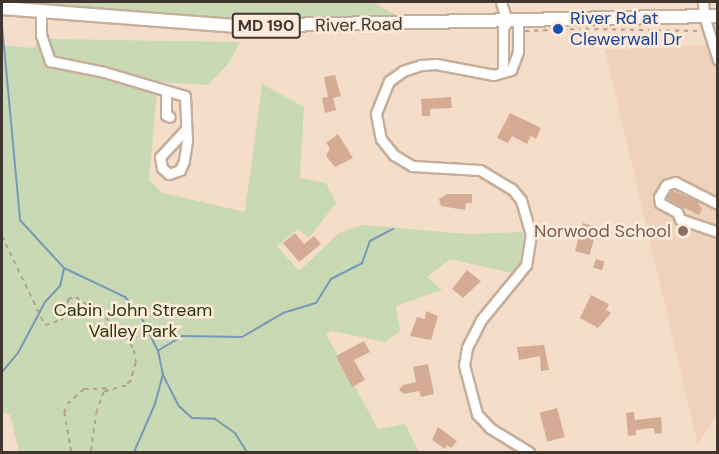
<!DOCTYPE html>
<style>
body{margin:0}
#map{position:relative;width:719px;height:454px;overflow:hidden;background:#f4ddc9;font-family:"DM Sans",sans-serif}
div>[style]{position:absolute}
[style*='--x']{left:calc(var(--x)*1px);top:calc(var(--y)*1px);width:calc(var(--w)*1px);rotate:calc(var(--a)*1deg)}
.built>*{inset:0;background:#efd2b9}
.green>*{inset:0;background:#c9d9b4}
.stream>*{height:2px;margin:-1px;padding:0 1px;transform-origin:1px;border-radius:1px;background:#7898b7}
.building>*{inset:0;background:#d5ab94;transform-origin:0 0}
.path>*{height:1.5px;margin-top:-0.75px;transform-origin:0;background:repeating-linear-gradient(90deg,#b2a091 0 4.5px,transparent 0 9px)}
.roads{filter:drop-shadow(2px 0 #c5af9c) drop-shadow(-2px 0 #c5af9c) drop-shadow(0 2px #c5af9c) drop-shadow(0 -2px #c5af9c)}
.minor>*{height:9px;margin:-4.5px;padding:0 4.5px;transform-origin:4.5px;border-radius:4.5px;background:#fff}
.major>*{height:12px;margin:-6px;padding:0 6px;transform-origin:6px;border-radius:6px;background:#fff}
.dots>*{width:16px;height:16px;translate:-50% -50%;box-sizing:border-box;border:3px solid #feebdb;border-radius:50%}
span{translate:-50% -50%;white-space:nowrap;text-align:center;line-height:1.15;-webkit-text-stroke:5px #feebdb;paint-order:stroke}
.shield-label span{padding:2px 4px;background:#feebdb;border:2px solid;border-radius:4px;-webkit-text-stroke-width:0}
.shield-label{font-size:16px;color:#3f362f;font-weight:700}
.transit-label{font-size:18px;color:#164399}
.left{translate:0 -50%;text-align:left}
.street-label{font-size:18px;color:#3f362f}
.education-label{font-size:18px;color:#785e54}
.right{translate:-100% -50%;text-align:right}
.park-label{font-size:18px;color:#29390b}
.frame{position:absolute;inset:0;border:3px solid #3f362f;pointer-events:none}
</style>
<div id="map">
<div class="built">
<i style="clip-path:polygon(717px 44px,718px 412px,698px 445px,605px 50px)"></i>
</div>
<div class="green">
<i style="clip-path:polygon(10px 2px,372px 2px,402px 18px,330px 26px,30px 9px)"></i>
<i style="clip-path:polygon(48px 39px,240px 42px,228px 64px,208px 85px,158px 82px,149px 180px,163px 193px,245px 212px,262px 84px,304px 107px,300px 178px,326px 183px,336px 203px,309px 238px,298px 229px,277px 246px,299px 271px,339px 233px,363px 225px,467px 234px,523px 232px,526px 251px,517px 274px,450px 259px,427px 277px,442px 290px,396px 306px,400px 331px,385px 342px,332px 331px,326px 334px,378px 429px,405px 424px,419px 452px,19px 452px,10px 415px,2px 412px,2px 45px,32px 48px)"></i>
</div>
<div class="stream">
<i style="--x:2;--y:25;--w:196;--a:84.7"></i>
<i style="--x:20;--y:220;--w:65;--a:47.5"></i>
<i style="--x:64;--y:268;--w:68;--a:25.4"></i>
<i style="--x:125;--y:297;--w:21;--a:49"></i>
<i style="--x:139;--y:313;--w:42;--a:63.4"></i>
<i style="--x:158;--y:351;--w:24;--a:78"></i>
<i style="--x:163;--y:374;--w:31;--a:105"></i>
<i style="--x:155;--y:404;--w:52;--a:113.6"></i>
<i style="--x:159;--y:350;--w:27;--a:-31"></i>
<i style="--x:182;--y:336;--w:60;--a:1"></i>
<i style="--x:242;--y:337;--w:48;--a:-30.3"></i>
<i style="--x:283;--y:313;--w:34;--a:-17"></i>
<i style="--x:316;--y:303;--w:28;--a:-58"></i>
<i style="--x:331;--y:279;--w:35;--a:-27"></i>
<i style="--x:362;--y:263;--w:23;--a:-70"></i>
<i style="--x:370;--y:241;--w:26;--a:-28"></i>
<i style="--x:2;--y:372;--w:25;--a:-50"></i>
<i style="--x:18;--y:353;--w:58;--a:-62.1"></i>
<i style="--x:45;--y:302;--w:22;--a:-47"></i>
<i style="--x:60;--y:286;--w:17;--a:-77"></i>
<i style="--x:163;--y:375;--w:35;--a:63"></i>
<i style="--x:179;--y:406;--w:18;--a:43"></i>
<i style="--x:192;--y:418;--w:23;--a:2"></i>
<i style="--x:215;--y:419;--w:24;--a:35"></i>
<i style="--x:235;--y:433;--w:22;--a:58"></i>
</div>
<div class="building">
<i style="clip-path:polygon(335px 75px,341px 96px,333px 98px,336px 110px,325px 113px,322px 98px,328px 97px,324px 77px)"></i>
<i style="clip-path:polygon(451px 97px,452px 108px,430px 109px,430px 116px,422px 116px,421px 99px)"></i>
<i style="clip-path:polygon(510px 113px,541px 128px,536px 139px,531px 136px,527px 144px,512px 136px,508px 143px,497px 138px)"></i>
<i style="clip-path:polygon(338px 134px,353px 158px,335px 167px,326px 156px,330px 148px,326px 143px)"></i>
<i style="clip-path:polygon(671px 190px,697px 201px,702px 209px,699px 215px,666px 199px)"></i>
<i style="clip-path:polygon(447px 194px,472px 194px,472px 203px,466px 203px,465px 210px,441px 206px,439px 199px)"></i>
<i style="left:583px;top:223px;width:15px;height:29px;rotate:16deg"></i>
<i style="clip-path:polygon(295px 233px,304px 244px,314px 236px,321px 244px,299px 262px,283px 243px)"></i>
<i style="left:596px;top:259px;width:9px;height:9px;rotate:18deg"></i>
<i style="clip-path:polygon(467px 270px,481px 281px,463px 298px,452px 289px)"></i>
<i style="clip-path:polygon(591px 295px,609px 304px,606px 310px,611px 313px,598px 328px,580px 318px)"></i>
<i style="clip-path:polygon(426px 311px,438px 316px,431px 340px,410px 336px,417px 317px,425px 319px)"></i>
<i style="clip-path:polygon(364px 341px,370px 352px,354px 360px,365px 380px,352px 387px,336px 356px)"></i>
<i style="clip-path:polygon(544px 345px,549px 370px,541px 371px,540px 356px,519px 360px,517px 347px)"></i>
<i style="clip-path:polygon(428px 364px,434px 394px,421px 397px,419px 391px,404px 394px,399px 390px,403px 385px,416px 382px,413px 367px)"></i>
<i style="left:557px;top:408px;width:30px;height:18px;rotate:75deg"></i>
<i style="clip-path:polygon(634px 412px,635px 420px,661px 417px,662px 433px,655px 434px,654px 428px,636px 430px,636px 435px,628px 436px,626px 413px)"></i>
<i style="clip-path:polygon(438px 427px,457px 441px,451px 448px,447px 445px,445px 449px,432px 440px)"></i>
</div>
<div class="path">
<i style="--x:585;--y:29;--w:115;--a:1"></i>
<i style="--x:525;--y:31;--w:55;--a:-2.1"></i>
<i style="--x:2;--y:236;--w:99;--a:64.2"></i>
<i style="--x:45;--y:325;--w:17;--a:-17"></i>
<i style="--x:61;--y:320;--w:10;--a:-53"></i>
<i style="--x:67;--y:312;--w:13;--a:-86"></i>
<i style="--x:68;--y:299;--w:8;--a:-14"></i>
<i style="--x:76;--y:297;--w:55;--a:35.4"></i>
<i style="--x:121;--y:329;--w:25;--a:58"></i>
<i style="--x:134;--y:350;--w:13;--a:81"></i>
<i style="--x:136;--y:363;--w:19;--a:106"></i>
<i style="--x:131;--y:381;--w:7;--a:135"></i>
<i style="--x:126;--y:386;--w:23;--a:165"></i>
<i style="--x:104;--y:392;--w:20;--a:110"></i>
<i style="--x:97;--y:411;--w:41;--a:98.3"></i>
<i style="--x:71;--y:452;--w:40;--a:-100"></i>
<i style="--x:64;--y:413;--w:9;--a:-72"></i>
<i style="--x:67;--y:404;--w:23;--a:-41"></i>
<i style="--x:84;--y:389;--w:23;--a:-2"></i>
</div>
<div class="roads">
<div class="minor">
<i style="--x:501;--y:2;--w:21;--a:73"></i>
<i style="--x:507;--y:22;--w:7;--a:124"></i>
<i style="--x:503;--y:28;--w:44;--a:90"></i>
<i style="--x:703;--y:2;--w:14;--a:86"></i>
<i style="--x:704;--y:16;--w:46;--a:72.3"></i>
<i style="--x:41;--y:10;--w:25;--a:90"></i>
<i style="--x:41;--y:35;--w:28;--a:71"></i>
<i style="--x:50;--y:61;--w:55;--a:11.5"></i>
<i style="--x:104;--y:72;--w:84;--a:16.5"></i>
<i style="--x:185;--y:96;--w:45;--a:87.5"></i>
<i style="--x:187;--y:141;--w:20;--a:99"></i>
<i style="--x:184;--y:161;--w:10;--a:114"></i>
<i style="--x:180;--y:170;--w:12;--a:160"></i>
<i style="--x:169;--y:174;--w:9;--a:-139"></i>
<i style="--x:162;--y:168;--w:11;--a:-100"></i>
<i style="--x:160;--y:157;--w:37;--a:-47"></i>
<i style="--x:518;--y:21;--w:31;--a:90"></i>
<i style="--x:518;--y:52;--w:19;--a:111"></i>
<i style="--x:511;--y:70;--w:18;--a:164"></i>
<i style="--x:494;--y:75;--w:59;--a:-169.3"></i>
<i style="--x:436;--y:64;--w:15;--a:176"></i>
<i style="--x:421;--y:65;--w:19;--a:162"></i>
<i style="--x:403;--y:71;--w:17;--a:144"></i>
<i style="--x:389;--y:81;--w:35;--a:112"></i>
<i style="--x:376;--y:114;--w:25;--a:79"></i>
<i style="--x:381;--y:139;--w:21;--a:51"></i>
<i style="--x:394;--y:155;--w:21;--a:31"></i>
<i style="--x:412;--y:166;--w:68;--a:3.4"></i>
<i style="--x:480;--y:170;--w:37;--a:31"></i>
<i style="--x:512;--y:189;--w:14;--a:51"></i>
<i style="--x:521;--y:200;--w:35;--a:74"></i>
<i style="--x:531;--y:234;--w:31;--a:99"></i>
<i style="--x:526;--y:265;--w:71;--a:129.3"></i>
<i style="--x:481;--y:320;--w:31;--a:117"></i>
<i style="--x:467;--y:348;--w:17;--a:100"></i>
<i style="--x:464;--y:365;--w:51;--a:75.1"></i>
<i style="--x:477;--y:414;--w:19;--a:47"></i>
<i style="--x:490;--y:428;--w:46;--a:31.6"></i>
<i style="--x:166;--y:91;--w:24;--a:90"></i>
<i style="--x:166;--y:115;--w:4;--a:27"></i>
<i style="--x:718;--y:204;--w:48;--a:-152.9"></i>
<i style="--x:675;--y:182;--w:9;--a:162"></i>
<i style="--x:666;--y:185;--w:14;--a:120"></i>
<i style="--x:659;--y:197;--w:6;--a:81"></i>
<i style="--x:660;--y:203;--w:19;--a:28"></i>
<i style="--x:677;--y:212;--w:8;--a:67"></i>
<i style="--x:680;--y:219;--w:40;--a:18.9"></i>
</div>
<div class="major">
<i style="--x:2;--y:8;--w:233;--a:4.4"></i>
<i style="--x:234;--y:26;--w:484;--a:-1.2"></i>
</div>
</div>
<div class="dots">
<i style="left:558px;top:29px;background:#1a4fb4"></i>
<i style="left:683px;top:231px;background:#8d6e63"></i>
</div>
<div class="shield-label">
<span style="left:266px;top:26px">MD 190</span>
</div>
<div class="transit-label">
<span class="left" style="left:570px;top:29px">River Rd at<br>Clewerwall Dr</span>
</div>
<div class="street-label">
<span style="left:359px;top:25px;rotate:-1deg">River Road</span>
</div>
<div class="education-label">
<span class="right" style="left:671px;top:231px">Norwood School</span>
</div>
<div class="park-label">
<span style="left:133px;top:321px">Cabin John Stream<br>Valley Park</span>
</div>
<div class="frame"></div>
</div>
